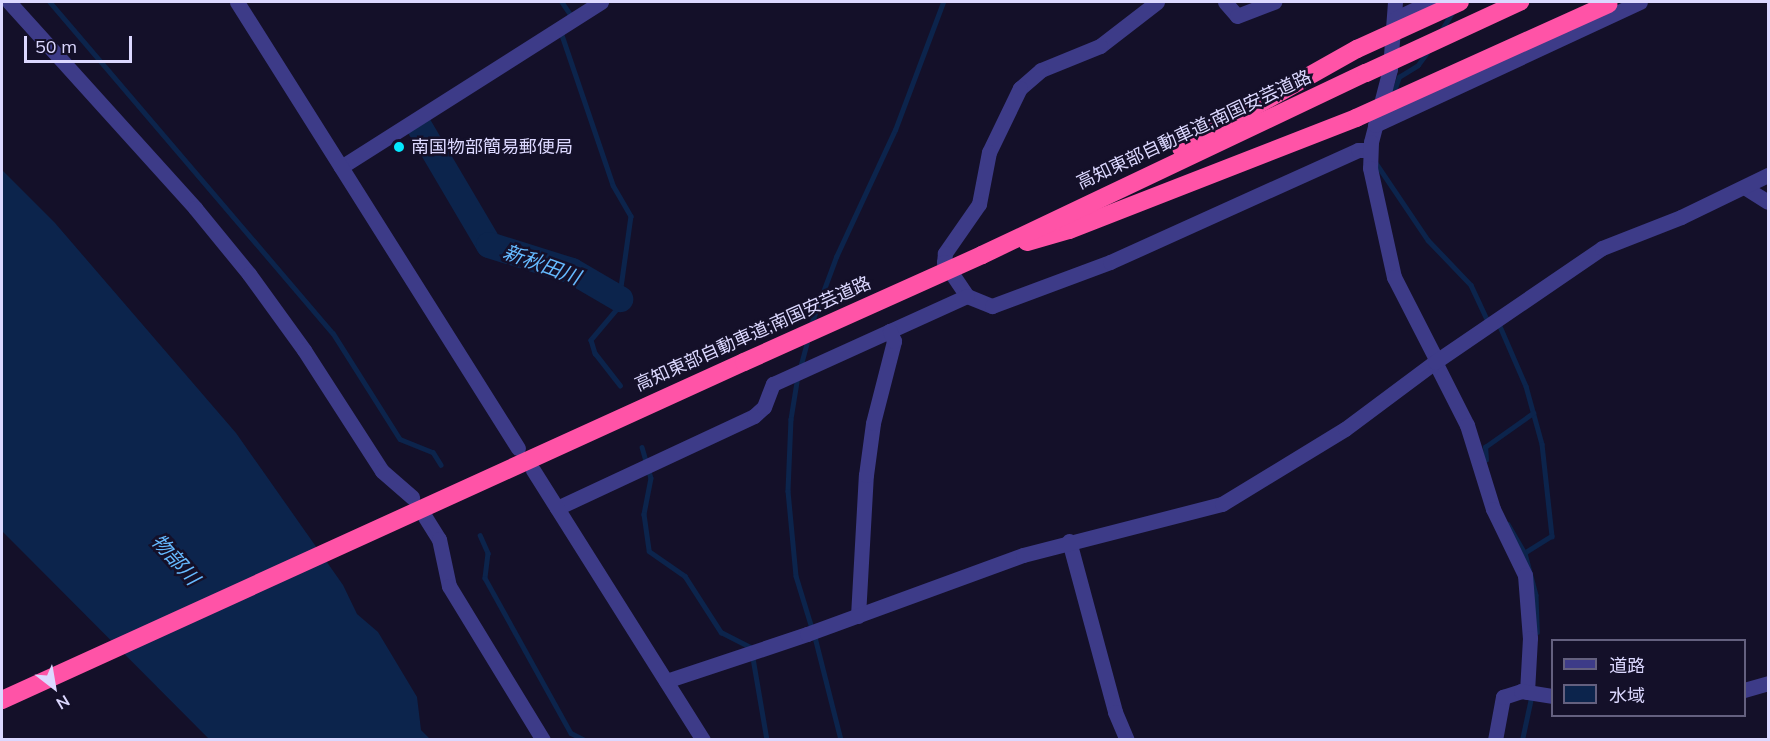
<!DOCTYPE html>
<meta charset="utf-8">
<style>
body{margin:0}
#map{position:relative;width:1770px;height:741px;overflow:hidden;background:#141029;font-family:Mulish,"Noto Sans JP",sans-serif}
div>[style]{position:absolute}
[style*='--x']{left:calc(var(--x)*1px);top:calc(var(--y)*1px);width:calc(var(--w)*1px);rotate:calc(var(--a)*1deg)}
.water>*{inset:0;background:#0c244c}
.stream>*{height:4.5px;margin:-2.25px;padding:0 2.25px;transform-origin:2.25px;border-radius:2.25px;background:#0c244c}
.river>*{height:26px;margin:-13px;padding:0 13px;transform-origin:13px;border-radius:13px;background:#0c244c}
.minor>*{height:15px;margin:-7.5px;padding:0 7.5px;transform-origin:7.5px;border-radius:7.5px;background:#3d3b88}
.tertiary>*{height:15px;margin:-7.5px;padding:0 7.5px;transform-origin:7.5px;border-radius:7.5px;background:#3d3b88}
.motorway>*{height:18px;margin:-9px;padding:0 9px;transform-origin:9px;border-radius:9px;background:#ff53a7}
.motorway-bridge>*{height:18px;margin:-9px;padding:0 9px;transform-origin:9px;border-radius:9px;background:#ff53a7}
.dots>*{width:16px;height:16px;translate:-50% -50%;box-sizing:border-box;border:3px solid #141029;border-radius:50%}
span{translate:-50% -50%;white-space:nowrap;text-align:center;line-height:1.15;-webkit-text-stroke:5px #141029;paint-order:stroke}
.street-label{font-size:18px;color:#dcd8ff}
.poi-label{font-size:18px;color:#dcd8ff}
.left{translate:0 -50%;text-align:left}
.water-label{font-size:20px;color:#66baff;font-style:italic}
.frame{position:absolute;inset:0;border:3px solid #dcd8ff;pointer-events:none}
.legend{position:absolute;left:1551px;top:639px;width:195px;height:78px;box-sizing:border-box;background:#141029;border:2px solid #64607f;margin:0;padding:8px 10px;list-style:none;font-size:18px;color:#dcd8ff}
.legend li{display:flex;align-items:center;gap:12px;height:30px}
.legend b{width:30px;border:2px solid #64607f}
.north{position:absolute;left:24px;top:657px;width:60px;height:60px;-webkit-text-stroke:4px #141029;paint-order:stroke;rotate:149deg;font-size:16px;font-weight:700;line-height:24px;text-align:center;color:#dcd8ff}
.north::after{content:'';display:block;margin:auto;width:21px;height:27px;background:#dcd8ff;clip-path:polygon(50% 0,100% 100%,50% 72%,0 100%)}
.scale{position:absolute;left:24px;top:36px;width:108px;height:27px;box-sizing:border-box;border:3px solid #dcd8ff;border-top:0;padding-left:8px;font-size:18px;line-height:21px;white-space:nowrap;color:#dcd8ff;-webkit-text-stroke:4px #141029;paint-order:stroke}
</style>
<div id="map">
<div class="water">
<i style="clip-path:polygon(2px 170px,55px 223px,236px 433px,343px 585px,357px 614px,378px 632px,417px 697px,421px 730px,430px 739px,209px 739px,2px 531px)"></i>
</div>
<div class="stream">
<i style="--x:50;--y:2;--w:435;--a:49.5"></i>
<i style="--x:333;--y:333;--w:125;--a:57.7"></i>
<i style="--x:400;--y:439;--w:35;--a:22"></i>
<i style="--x:433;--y:452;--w:15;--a:58"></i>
<i style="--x:562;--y:2;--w:14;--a:56"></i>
<i style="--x:1441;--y:31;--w:21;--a:-59"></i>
<i style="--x:562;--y:35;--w:158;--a:71.2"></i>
<i style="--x:613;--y:185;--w:36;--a:60"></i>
<i style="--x:631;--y:216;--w:93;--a:98"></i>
<i style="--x:618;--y:308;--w:42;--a:130.2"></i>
<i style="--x:591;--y:340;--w:14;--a:73"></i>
<i style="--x:595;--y:353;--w:41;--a:52"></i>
<i style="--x:1392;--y:97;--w:21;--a:-71"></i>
<i style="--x:1399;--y:77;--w:22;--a:-32"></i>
<i style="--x:1418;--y:65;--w:17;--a:-54"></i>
<i style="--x:1376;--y:163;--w:93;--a:56"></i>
<i style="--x:1428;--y:240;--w:62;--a:46.3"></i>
<i style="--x:1471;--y:285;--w:38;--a:65"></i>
<i style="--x:1499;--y:324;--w:68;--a:66.5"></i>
<i style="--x:1526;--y:386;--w:60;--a:74.6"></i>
<i style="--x:1542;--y:444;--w:93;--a:83.8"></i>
<i style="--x:1552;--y:536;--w:32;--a:148"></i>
<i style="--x:1525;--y:553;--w:43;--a:75.3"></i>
<i style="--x:1536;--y:595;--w:37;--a:88"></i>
<i style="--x:810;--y:327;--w:75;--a:-69.6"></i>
<i style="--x:836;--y:257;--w:140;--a:-65.1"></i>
<i style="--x:895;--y:130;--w:137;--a:-69.4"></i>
<i style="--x:800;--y:368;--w:31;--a:-75"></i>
<i style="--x:798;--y:376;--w:44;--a:99.2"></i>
<i style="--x:791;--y:419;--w:72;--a:92.4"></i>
<i style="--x:788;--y:491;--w:85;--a:84.6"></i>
<i style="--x:796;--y:576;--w:54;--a:72.9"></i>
<i style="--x:642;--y:447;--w:32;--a:74"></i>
<i style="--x:651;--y:478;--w:37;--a:101"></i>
<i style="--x:644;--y:514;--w:37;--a:82"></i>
<i style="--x:649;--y:551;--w:44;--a:34.8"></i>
<i style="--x:685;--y:576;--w:67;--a:57.3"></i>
<i style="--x:721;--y:632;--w:33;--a:27"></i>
<i style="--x:1486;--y:460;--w:13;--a:-94"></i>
<i style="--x:1485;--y:447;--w:59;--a:-35.3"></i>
<i style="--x:1508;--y:524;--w:34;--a:60"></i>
<i style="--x:480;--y:535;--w:20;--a:66"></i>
<i style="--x:488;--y:553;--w:25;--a:97"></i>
<i style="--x:485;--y:578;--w:177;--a:61"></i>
<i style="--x:571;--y:733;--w:16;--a:27"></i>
<i style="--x:815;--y:637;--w:106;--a:75.8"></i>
<i style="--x:753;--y:658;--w:83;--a:80.3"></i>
<i style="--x:1522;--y:740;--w:43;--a:-77.9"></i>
</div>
<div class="river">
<i style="--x:419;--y:126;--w:138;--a:59.5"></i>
<i style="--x:489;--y:245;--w:87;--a:17.4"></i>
<i style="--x:572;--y:271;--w:56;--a:30.3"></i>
</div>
<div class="minor">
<i style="--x:9;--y:2;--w:278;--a:47.9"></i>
<i style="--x:195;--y:208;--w:85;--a:50.7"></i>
<i style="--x:249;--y:274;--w:94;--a:54.1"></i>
<i style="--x:304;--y:350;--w:144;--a:57.2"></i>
<i style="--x:382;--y:471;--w:40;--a:41"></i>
<i style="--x:1157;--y:2;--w:72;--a:142.3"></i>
<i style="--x:1100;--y:46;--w:64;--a:157.9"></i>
<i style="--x:1041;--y:70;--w:28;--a:139"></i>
<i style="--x:1020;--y:88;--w:71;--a:115.8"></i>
<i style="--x:989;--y:152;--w:53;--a:100.9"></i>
<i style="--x:979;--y:204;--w:60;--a:124.8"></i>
<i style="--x:945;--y:253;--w:9;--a:96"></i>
<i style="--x:944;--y:262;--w:41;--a:55.9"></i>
<i style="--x:967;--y:296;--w:27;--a:22"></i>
<i style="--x:992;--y:306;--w:126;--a:-20.4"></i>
<i style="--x:1110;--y:262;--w:272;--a:-24.3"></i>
<i style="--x:1358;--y:150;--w:12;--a:0"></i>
<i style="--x:1225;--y:2;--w:18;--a:49"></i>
<i style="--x:1237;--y:16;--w:40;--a:-21"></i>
<i style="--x:1395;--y:2;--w:67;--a:94.3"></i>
<i style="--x:1390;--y:69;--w:75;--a:104.6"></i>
<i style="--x:1371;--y:142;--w:26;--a:92"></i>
<i style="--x:1370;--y:168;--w:112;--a:77.6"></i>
<i style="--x:1394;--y:277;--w:94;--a:62.9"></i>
<i style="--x:1396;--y:18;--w:38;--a:-25"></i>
<i style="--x:1375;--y:125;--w:292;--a:-24.9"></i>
<i style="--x:341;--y:167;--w:308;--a:-32.4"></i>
<i style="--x:1744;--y:187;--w:28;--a:32"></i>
<i style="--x:1435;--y:362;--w:71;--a:63.1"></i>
<i style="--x:1467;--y:425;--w:88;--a:72.8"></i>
<i style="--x:1493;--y:509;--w:73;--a:64.1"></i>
<i style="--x:1525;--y:575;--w:63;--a:85.5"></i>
<i style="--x:1530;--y:638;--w:54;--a:93.2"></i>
<i style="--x:557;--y:508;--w:217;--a:-25"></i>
<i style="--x:754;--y:416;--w:13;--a:-42"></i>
<i style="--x:764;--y:407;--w:25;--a:-69"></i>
<i style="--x:773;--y:384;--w:213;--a:-24.4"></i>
<i style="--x:425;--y:517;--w:26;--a:58"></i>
<i style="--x:439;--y:539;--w:48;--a:78"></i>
<i style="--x:449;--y:586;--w:180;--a:58.6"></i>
<i style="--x:1069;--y:541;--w:177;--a:74.9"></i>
<i style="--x:1115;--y:712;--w:30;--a:67"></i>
<i style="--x:858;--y:616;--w:141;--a:-86.8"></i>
<i style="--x:866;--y:475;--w:52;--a:-82.3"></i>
<i style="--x:873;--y:423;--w:85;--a:-75.6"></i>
<i style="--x:894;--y:341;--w:11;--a:-112"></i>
<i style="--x:666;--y:681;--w:149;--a:-18.4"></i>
<i style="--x:807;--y:634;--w:230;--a:-20.1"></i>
<i style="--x:1023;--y:555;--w:205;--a:-14.4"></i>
<i style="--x:1222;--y:504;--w:144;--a:-31.4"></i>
<i style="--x:1345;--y:429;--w:112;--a:-36.7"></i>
<i style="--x:1435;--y:362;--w:202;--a:-34.3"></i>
<i style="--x:1602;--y:248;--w:85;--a:-21.4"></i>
<i style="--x:1681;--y:217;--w:97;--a:-25.8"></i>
<i style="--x:1744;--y:690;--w:25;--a:-16"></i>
<i style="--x:1495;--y:740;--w:44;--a:-79.5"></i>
<i style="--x:1503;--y:697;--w:19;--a:-18"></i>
<i style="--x:1521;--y:691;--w:31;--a:9"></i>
</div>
<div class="tertiary">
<i style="--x:237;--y:2;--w:527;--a:57.79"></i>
<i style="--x:533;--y:470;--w:319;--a:57.8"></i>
</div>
<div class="motorway">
<i style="--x:1181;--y:148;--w:202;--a:-29.4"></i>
<i style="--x:1027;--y:242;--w:44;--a:-15.9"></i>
<i style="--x:1069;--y:230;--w:308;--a:-21.3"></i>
<i style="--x:982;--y:255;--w:425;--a:-25.4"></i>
<i style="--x:2;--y:700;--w:815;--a:-24.49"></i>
</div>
<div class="motorway-bridge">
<i style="--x:1357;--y:49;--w:113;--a:-24.5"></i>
<i style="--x:1366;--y:73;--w:170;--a:-24.8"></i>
<i style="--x:1356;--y:118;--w:277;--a:-24.3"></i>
<i style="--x:744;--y:362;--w:261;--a:-24.2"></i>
</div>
<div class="dots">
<i style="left:399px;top:147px;background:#04e8ff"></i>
</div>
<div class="street-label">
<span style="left:1194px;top:130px;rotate:-25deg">高知東部自動車道;南国安芸道路</span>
<span style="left:753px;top:334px;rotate:-24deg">高知東部自動車道;南国安芸道路</span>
</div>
<div class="poi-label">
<span class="left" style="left:411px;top:147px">南国物部簡易郵便局</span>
</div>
<div class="water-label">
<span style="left:542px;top:264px;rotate:20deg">新秋田川</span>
<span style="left:176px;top:559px;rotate:48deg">物部川</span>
</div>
<div class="frame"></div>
<ul class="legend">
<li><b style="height:8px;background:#3d3b88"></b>道路</li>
<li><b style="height:16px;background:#0c244c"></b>水域</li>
</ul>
<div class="north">N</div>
<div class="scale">50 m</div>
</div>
